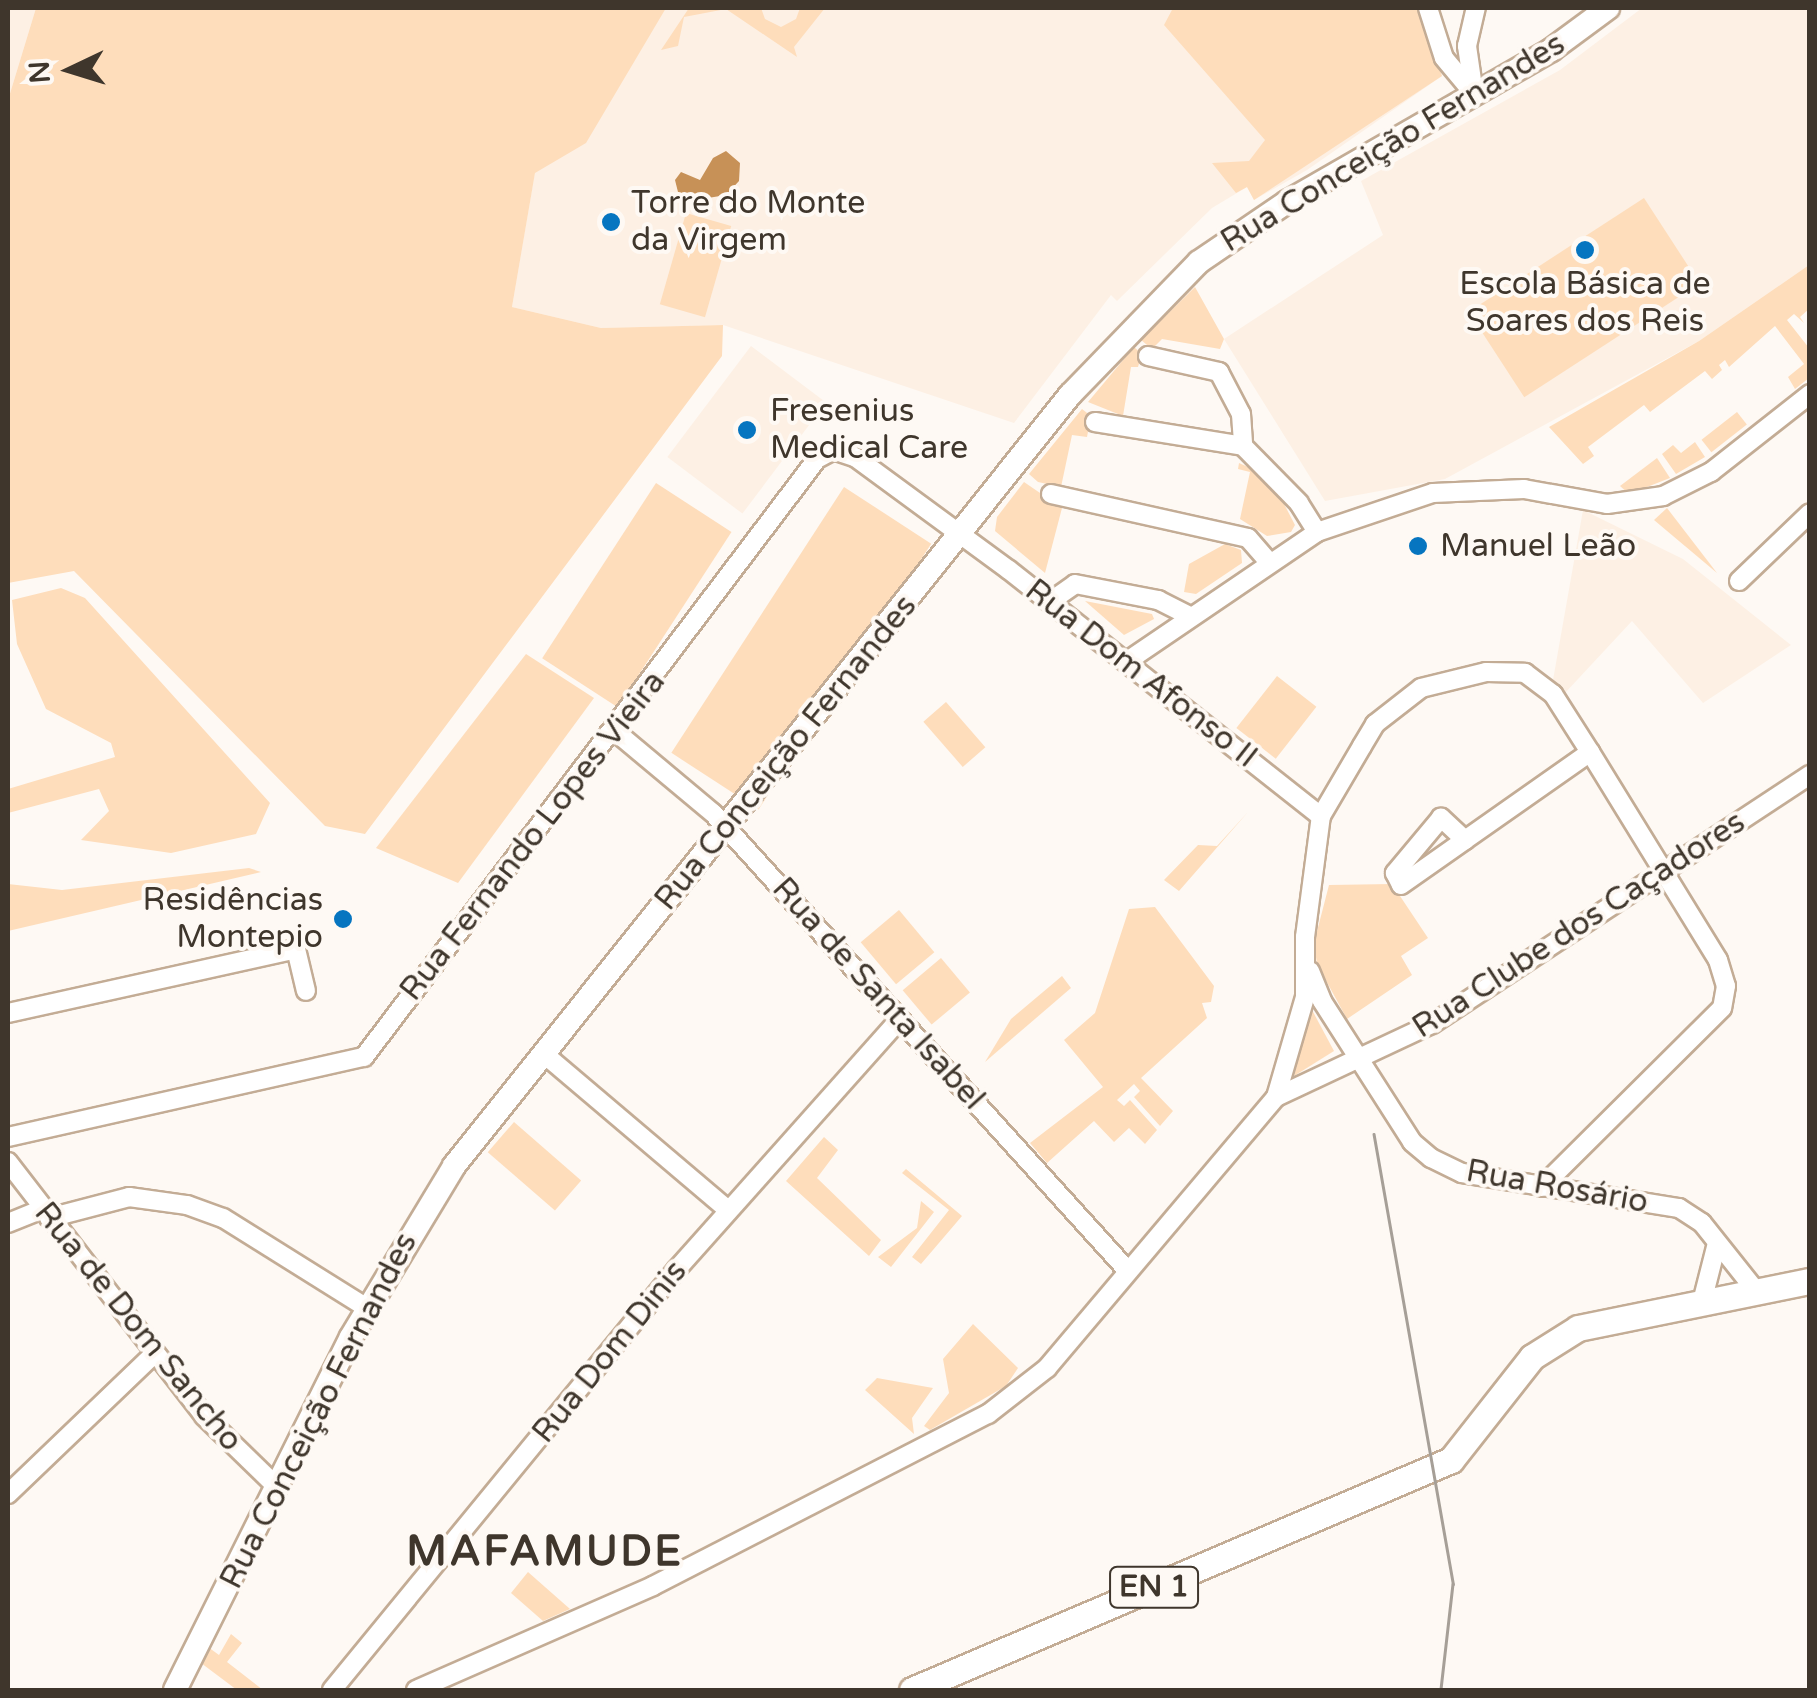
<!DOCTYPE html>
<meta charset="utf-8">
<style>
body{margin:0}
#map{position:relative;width:1817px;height:1698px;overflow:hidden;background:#fef9f4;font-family:"Varela Round",sans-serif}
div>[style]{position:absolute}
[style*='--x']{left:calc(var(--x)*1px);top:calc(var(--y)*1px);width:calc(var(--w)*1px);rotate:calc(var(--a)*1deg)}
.built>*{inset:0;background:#fdf0e4;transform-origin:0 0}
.green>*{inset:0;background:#feddbb;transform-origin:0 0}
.water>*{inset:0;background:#c79157}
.roads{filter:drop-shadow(2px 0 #c3ac95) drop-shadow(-2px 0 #c3ac95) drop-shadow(0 2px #c3ac95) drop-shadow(0 -2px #c3ac95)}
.minor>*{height:18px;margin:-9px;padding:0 9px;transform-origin:9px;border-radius:9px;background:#fff}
.secondary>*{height:22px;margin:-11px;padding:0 11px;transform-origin:11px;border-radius:11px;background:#fff}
.primary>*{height:25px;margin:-12.5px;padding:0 12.5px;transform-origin:12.5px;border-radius:12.5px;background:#fff}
.tram>*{height:2.5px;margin:-1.25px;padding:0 1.25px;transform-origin:1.25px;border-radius:1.25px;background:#a69f97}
.dots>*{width:28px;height:28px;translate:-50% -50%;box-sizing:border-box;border:5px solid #fef9f4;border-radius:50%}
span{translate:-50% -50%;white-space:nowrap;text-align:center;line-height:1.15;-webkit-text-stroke:8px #fef9f4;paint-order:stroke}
.shield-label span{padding:2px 8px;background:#fef9f4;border:2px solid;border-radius:8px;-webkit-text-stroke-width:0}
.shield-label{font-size:30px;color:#3f362c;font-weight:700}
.street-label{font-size:32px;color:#3f362c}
.poi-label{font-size:32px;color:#3f362c}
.left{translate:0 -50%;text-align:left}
.right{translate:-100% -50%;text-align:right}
.district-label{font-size:42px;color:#3f362c;font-weight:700;letter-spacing:2.5px}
.frame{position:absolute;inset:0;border:10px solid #3f362c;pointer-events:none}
.north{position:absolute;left:20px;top:20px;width:100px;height:100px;-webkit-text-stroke:8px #fef9f4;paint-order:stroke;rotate:266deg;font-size:28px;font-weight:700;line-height:40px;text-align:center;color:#3f362c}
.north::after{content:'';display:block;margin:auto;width:35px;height:45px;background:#3f362c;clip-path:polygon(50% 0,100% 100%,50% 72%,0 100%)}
</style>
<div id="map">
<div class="built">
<i style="clip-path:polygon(8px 8px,36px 8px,8px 100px)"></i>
<i style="clip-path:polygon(591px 8px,1420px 8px,1442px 76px,1307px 170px,1254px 200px,1247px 187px,1212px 208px,1117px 301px,1111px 295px,1014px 423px,723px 325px,601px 328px,512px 307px,535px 172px)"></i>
<i style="clip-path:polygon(1642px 8px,1809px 8px,1809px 265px,1699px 341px,1445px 479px,1325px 501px,1224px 339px,1383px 235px,1361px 181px,1560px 70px)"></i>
<i style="left:751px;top:346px;width:94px;height:139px;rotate:37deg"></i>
<i style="clip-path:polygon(1583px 510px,1683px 559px,1791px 645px,1703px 703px,1632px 621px,1565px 693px,1553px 680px)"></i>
</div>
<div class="green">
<i style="clip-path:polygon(36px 8px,666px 8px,586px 143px,535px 173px,512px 307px,601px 328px,723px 325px,722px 356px,365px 834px,325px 826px,74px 571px,8px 583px,8px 100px)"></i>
<i style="clip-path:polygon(689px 8px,761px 8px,765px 19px,781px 27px,796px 19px,800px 8px,825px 8px,794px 47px,797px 57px,726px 9px,684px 17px,678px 46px,661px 50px)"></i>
<i style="clip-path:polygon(1173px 8px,1420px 8px,1442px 76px,1254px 200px,1247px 187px,1236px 193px,1212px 163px,1249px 161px,1265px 140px,1164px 25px)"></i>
<i style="left:1644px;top:198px;width:102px;height:209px;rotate:57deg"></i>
<i style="left:686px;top:213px;width:47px;height:95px;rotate:16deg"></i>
<i style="clip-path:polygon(1809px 265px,1809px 309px,1800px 317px,1804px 323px,1794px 314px,1787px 320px,1809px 348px,1809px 378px,1795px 389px,1788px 377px,1804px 364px,1775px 326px,1729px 367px,1725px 360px,1719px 365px,1722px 370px,1712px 379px,1705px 371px,1650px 412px,1644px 405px,1588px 447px,1594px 456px,1583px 464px,1549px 427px,1699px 341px)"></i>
<i style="clip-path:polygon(1195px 287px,1224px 339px,1220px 349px,1162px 339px,1152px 349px,1141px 340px)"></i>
<i style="clip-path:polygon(1134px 347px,1142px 354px,1138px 367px,1131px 367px,1123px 416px,1088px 402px)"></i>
<i style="clip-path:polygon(1082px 409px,1091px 416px,1087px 437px,1072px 435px,1061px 487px,1038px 482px,1029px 474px)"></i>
<i style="left:1737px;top:412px;width:16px;height:45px;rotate:52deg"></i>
<i style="clip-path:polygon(1695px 442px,1705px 457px,1676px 474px,1662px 454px,1673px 445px,1681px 453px)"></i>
<i style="clip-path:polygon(1657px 458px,1670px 478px,1629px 494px,1620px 486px)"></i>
<i style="clip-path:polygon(1239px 463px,1248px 467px,1283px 502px,1295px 525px,1291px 532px,1267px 536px,1240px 519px,1250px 472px,1238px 469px)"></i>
<i style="clip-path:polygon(1024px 482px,1062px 508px,1045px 573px,995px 531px,997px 517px)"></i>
<i style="left:656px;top:483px;width:90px;height:209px;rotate:33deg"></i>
<i style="left:844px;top:487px;width:104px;height:317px;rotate:33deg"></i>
<i style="clip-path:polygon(1667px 508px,1717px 573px,1654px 520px)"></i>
<i style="clip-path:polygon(1225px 544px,1241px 550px,1242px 563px,1196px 594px,1184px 592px,1189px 564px)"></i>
<i style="clip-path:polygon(61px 588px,85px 598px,270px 803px,256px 834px,171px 853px,81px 840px,109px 811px,99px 789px,8px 813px,8px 789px,115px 757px,111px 743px,46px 709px,17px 644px,12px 600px)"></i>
<i style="clip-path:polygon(1085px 601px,1152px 614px,1154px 619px,1124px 635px)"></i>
<i style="clip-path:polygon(526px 654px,594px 698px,458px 883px,376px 848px)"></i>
<i style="left:1277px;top:676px;width:50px;height:66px;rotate:38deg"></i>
<i style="left:946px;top:702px;width:60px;height:30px;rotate:49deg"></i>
<i style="clip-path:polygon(1248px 812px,1179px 891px,1164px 880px,1198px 845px,1217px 846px)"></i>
<i style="clip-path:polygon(249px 868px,261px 872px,8px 931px,8px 884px,62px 890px)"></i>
<i style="clip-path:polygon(1392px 884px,1428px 938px,1401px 956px,1412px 975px,1347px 1019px,1317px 964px,1314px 943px,1329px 885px)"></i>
<i style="clip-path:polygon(1155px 907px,1214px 986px,1211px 1002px,1202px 1003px,1207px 1018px,1141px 1078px,1173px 1111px,1160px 1126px,1134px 1097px,1140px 1091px,1134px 1084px,1117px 1100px,1124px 1106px,1130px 1100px,1157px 1130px,1145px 1144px,1129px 1128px,1114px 1142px,1094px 1121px,1047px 1163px,1030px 1143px,1103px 1087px,1064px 1040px,1095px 1013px,1129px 909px)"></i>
<i style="left:899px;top:910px;width:55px;height:50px;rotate:50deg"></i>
<i style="left:941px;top:958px;width:45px;height:50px;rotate:50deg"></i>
<i style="clip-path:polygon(1062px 976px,1071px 988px,985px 1062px,1011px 1019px)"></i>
<i style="clip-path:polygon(1312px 1010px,1334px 1051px,1294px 1076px,1310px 1010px)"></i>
<i style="left:514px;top:1122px;width:89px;height:40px;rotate:41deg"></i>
<i style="clip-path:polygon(824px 1137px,838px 1150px,817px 1178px,881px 1240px,869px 1256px,786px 1181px)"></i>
<i style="clip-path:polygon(906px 1169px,962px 1216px,921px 1264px,912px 1257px,949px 1210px,902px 1173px)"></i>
<i style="clip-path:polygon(921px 1201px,934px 1212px,891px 1267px,878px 1257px,917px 1228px)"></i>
<i style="clip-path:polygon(973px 1324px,1018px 1368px,1006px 1386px,930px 1430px,924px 1426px,949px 1393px,943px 1359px)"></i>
<i style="clip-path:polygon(877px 1378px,933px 1388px,912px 1418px,914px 1434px,865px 1390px)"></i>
<i style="clip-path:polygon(528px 1572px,570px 1609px,543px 1621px,511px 1593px)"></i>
<i style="clip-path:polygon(231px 1634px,242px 1643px,227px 1662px,263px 1690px,237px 1690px,201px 1663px,208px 1647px,219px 1655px)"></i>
</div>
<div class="water">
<i style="clip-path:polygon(726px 151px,740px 163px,739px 181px,726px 195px,690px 201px,678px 192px,675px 180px,681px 172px,700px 180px,713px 158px)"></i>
</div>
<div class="roads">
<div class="minor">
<i style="--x:1428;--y:8;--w:52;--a:72.3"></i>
<i style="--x:1444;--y:58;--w:47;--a:50.2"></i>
<i style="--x:1474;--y:94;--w:49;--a:-98.3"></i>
<i style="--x:1467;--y:46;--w:39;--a:-77"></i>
<i style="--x:1148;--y:356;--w:73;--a:12.7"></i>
<i style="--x:1219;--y:372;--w:47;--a:62.4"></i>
<i style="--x:1241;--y:414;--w:32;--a:86"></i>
<i style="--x:1095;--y:422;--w:150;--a:9.2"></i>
<i style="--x:1051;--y:494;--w:202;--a:12.6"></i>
<i style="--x:1248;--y:538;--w:32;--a:49"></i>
<i style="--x:1317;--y:532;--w:122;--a:-18.6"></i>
<i style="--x:1433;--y:493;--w:91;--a:-2.5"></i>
<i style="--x:1524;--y:489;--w:84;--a:10.2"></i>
<i style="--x:1607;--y:504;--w:57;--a:-8.1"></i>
<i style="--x:1663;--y:496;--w:54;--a:-26.6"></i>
<i style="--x:1711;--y:472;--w:126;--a:-38.2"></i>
<i style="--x:1739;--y:581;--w:98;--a:-43.8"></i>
<i style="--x:1051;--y:601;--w:29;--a:-35"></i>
<i style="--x:1075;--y:584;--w:85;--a:10.9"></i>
<i style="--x:1158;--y:600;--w:36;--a:27"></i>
<i style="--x:1126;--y:662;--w:231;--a:-34.2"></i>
<i style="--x:1317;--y:532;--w:34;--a:-122"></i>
<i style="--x:1299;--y:503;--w:80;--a:-134.5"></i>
<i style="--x:616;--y:732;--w:126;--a:39.9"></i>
<i style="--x:713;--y:813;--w:618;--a:47.82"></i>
<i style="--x:1465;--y:840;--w:33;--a:-137"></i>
<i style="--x:1441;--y:818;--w:72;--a:129.9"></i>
<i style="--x:1395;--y:873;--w:13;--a:63"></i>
<i style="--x:1401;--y:885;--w:78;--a:-35.1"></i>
<i style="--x:1465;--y:840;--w:153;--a:-35.1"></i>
<i style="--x:1310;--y:971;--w:32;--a:68"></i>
<i style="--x:1322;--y:1001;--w:167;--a:57.4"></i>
<i style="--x:1412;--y:1142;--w:25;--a:40"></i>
<i style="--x:1431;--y:1158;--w:34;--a:26"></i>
<i style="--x:1462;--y:1173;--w:220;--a:9.2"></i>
<i style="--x:1679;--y:1208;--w:27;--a:33"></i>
<i style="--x:1702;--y:1223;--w:87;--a:51.5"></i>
<i style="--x:8;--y:1013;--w:295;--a:-12.5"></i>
<i style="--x:296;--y:949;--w:43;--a:76.6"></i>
<i style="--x:544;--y:1054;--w:241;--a:40.3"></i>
<i style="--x:1276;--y:1097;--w:104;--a:-73.8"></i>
<i style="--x:1305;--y:997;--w:60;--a:-90"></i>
<i style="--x:1305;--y:937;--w:122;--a:-82.5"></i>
<i style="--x:1321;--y:816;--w:81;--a:-59.6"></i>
<i style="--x:1362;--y:746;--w:26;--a:-59"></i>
<i style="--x:1375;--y:724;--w:58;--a:-38"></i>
<i style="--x:1421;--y:688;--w:67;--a:-13.8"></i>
<i style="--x:1486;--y:672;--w:39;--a:1"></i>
<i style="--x:1525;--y:673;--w:35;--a:37"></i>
<i style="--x:1553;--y:694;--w:69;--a:57.5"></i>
<i style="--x:1590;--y:752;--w:244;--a:58.4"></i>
<i style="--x:1718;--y:960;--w:27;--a:73"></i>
<i style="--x:1726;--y:986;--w:22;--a:100"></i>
<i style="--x:1722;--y:1008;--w:254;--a:135.2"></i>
<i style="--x:8;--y:1137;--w:365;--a:-12.7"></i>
<i style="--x:364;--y:1057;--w:750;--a:-52.86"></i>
<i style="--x:817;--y:459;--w:18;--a:-29"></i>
<i style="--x:833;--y:450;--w:23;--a:18"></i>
<i style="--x:855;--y:457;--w:191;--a:36.3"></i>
<i style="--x:1009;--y:570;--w:397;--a:38.3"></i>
<i style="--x:8;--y:1162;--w:321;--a:52.3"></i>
<i style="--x:204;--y:1416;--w:99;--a:44.2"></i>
<i style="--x:49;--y:1218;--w:83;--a:-14.7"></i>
<i style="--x:129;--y:1197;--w:59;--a:7.9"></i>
<i style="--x:187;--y:1205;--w:38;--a:20"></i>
<i style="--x:223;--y:1218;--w:170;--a:32"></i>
<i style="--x:8;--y:1223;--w:37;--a:-22"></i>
<i style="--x:1702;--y:1302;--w:57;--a:-75.7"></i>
<i style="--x:8;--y:1494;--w:202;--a:-43.8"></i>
<i style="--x:332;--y:1690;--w:544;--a:-50.67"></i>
<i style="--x:677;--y:1269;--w:331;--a:-48.3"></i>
<i style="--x:416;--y:1690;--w:259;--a:-23.7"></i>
<i style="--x:653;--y:1586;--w:377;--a:-27.2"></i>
<i style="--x:988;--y:1414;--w:75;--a:-37.9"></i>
<i style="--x:1047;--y:1368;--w:355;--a:-49.8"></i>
<i style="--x:1276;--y:1097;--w:172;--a:-25.1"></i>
<i style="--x:1432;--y:1024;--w:453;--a:-33.4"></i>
</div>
<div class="secondary">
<i style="--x:175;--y:1690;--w:394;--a:-63.5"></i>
<i style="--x:351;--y:1337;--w:200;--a:-58.9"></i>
<i style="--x:454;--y:1166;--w:987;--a:-51.38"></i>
<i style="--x:1070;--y:395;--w:185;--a:-45.9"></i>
<i style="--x:1199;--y:262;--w:107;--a:-34.3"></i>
<i style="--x:1287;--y:202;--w:305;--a:-29.9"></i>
<i style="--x:1551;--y:50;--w:71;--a:-36.4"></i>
</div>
<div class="primary">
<i style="--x:912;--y:1690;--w:586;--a:-23.11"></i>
<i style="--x:1451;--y:1460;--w:131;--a:-51.8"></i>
<i style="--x:1532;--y:1357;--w:54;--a:-32.2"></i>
<i style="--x:1578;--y:1328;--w:237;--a:-11.5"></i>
</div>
</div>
<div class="tram">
<i style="--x:1374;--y:1134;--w:457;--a:80"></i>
<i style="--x:1453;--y:1584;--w:107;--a:96.5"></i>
</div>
<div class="dots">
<i style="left:611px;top:222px;background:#0675c0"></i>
<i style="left:1585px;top:250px;background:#0675c0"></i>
<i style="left:747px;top:430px;background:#0675c0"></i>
<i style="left:1418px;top:546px;background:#0675c0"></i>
<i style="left:343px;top:919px;background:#0675c0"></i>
</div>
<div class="shield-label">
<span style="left:1154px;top:1587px">EN 1</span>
</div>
<div class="street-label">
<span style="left:1393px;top:143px;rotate:-31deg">Rua Conceição Fernandes</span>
<span style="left:1141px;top:674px;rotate:38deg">Rua Dom Afonso II</span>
<span style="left:786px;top:753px;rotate:-51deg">Rua Conceição Fernandes</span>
<span style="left:533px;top:836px;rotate:-52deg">Rua Fernando Lopes Vieira</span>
<span style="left:1579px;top:925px;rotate:-33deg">Rua Clube dos Caçadores</span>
<span style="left:878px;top:994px;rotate:48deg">Rua de Santa Isabel</span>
<span style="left:1557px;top:1187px;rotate:10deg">Rua Rosário</span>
<span style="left:138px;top:1327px;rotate:51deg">Rua de Dom Sancho</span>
<span style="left:610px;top:1352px;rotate:-51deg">Rua Dom Dinis</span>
<span style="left:319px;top:1411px;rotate:-63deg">Rua Conceição Fernandes</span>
</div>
<div class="poi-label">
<span class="left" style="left:631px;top:222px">Torre do Monte<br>da Virgem</span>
<span style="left:1585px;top:303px">Escola Básica de<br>Soares dos Reis</span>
<span class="left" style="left:770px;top:430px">Fresenius<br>Medical Care</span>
<span class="left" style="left:1440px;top:546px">Manuel Leão</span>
<span class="right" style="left:323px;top:919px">Residências<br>Montepio</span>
</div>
<div class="district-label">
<span style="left:545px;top:1552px">MAFAMUDE</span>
</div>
<div class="frame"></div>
<div class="north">N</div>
</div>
